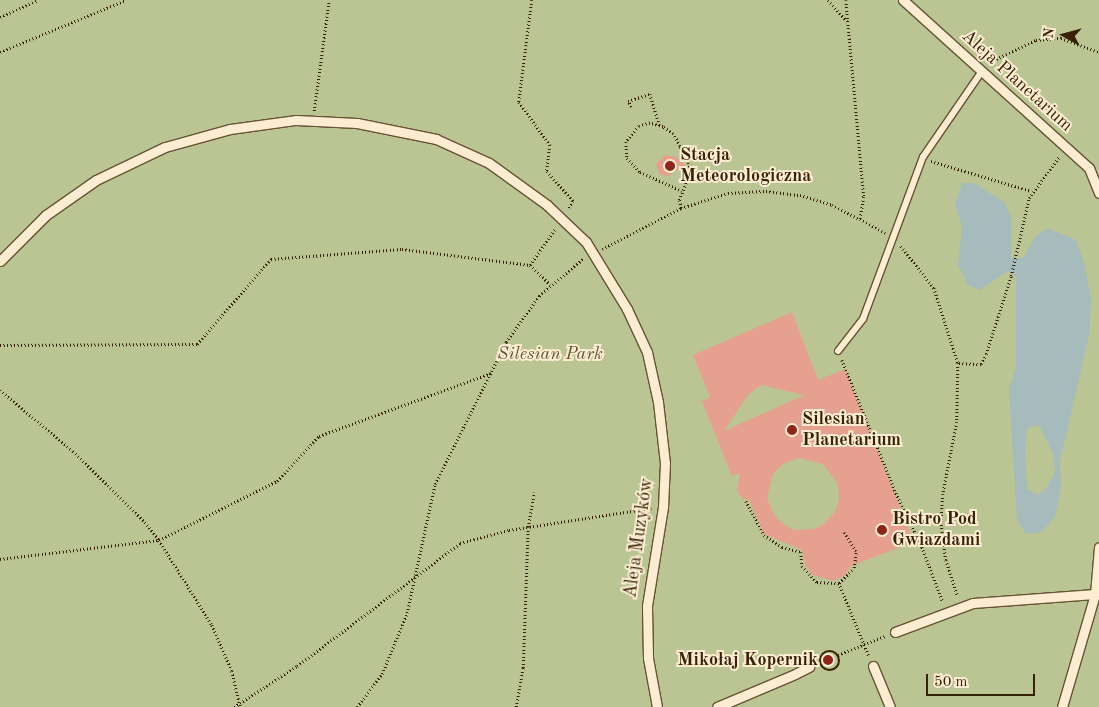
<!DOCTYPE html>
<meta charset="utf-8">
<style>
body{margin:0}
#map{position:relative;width:1099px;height:707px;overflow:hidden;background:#fbe3ba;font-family:"Old Standard TT",serif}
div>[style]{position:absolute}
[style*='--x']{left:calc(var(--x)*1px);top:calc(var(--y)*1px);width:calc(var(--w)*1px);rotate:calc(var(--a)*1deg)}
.green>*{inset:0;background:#bac593;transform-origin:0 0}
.water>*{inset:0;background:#a5bbbc}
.building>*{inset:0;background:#e6a08f}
.path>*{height:2.5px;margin-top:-1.25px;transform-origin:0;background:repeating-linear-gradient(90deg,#362106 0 1px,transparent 0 3.5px)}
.path>.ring{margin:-1.25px;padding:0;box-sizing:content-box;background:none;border:2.5px solid #362106;border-radius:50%}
.roads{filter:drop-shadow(1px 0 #675233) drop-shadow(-1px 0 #675233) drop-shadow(0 1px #675233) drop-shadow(0 -1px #675233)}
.service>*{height:6px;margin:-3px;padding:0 3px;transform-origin:3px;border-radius:3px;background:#fcedd2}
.pedestrian>*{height:9px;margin:-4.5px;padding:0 4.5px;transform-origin:4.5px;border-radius:4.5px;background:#fcedd2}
.dots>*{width:14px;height:14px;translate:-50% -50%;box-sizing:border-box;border:2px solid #fcedd2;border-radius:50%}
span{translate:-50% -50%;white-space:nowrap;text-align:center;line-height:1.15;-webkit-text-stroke:4px #fcedd2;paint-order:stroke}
.street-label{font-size:18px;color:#362106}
.poi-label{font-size:18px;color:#362106;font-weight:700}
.left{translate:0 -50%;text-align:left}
.right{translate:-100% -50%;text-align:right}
.park-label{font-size:18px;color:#5e5230;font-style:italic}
.north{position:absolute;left:1039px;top:10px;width:50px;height:50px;-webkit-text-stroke:4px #fcedd2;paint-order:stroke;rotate:277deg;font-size:14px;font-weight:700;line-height:20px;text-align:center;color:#362106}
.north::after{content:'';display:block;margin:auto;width:18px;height:22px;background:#362106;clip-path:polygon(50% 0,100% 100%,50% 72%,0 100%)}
.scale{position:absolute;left:926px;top:674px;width:109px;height:22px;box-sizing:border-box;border:2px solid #362106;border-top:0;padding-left:6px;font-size:15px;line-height:18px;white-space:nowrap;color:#362106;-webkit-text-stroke:4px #fcedd2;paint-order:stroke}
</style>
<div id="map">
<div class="green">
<i style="left:0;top:0;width:1099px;height:707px"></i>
</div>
<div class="water">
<i style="clip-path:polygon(evenodd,962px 183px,974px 183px,1005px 203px,1011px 218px,1011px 258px,1023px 258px,1036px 236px,1048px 228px,1076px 240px,1084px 262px,1091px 300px,1089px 335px,1060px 461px,1061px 489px,1055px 516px,1042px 532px,1026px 534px,1017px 520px,1009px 389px,1016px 367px,1016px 277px,1008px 271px,980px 290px,968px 285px,958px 265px,962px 227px,955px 204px,962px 183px,1039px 425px,1053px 454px,1055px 472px,1047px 487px,1038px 495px,1027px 489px,1025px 449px,1027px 428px,1039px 425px)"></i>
</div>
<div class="building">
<i style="clip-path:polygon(665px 155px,676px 157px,687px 167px,676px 170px,669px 176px,660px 175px,656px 164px)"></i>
<i style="clip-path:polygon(evenodd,792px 312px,818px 380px,845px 369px,914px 542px,851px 566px,845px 575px,834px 581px,812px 575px,805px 565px,802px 550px,764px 534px,749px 500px,743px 499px,737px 491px,740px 473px,732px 476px,702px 401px,710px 397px,693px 355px,792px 312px,761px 385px,804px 395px,724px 431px,748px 395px,761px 385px,792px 312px,799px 458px,823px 464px,838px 484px,839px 499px,835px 512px,821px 526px,813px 529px,795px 530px,783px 524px,774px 515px,767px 498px,773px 474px,783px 464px,799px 458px)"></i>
</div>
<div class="path">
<i style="--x:532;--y:0;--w:103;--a:97.3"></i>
<i style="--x:519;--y:102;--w:53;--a:54.2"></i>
<i style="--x:550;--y:145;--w:26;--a:97"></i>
<i style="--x:547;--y:171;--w:40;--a:49"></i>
<i style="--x:573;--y:201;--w:10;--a:119"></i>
<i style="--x:828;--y:0;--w:28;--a:48"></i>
<i style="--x:846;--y:0;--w:198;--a:84.8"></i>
<i style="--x:864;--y:197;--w:22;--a:100"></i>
<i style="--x:860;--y:219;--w:29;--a:29"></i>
<i style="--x:0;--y:17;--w:42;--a:-24.1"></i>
<i style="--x:0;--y:52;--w:136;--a:-22.4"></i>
<i style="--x:990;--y:62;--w:51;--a:-25.6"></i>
<i style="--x:1036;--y:40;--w:25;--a:-5"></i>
<i style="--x:1061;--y:38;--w:40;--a:20.2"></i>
<i style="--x:631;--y:107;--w:7;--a:-117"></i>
<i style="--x:628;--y:101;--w:23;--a:-18"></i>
<i style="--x:650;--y:94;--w:34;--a:73"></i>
<i style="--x:314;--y:111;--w:112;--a:-82.3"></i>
<i style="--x:931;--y:161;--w:104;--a:16.7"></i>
<i style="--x:681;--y:208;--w:8;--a:-104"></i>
<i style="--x:679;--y:200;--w:32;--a:-68"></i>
<i style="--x:691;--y:170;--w:26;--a:-115"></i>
<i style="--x:680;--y:146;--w:14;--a:-120"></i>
<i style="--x:673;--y:134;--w:12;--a:-145"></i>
<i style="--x:663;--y:127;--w:14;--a:-163"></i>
<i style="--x:650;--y:123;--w:11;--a:165"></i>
<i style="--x:639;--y:126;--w:21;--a:129"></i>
<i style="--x:626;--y:142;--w:16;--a:86"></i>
<i style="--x:627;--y:158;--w:19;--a:47"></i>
<i style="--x:640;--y:172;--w:46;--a:24.3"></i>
<i style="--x:901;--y:246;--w:53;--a:51.8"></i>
<i style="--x:934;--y:288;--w:79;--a:72.3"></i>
<i style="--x:958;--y:363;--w:59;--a:91"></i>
<i style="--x:957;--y:422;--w:73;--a:101"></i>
<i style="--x:943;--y:494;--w:27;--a:94"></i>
<i style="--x:941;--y:521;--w:39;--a:83"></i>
<i style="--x:946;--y:560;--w:38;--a:72"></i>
<i style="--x:602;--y:249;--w:89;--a:-27.4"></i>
<i style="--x:681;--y:208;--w:49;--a:-17.7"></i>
<i style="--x:728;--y:193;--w:38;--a:-3"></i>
<i style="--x:766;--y:191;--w:34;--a:7"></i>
<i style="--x:800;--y:195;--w:34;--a:17"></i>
<i style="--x:832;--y:205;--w:31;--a:27"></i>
<i style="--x:530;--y:265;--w:28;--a:44"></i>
<i style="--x:0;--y:345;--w:197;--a:-0.3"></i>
<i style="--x:197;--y:344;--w:113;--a:-49"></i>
<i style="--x:271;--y:259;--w:131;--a:-4.4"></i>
<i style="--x:402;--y:249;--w:129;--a:7.1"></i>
<i style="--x:530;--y:265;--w:44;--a:-55.2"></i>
<i style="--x:842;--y:360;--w:144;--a:67.9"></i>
<i style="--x:896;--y:493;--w:60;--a:64.3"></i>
<i style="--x:922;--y:547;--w:59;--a:69.1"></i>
<i style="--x:959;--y:363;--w:22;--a:3"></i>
<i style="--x:981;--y:364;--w:11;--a:-63"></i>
<i style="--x:986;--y:354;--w:82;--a:-72.2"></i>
<i style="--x:1011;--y:276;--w:80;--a:-77"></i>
<i style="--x:1029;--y:198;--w:51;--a:-53.8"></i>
<i style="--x:0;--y:390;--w:95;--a:39.9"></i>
<i style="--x:73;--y:451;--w:101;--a:44.6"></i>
<i style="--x:145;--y:522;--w:23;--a:52"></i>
<i style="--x:159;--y:540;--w:100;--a:58.1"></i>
<i style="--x:212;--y:625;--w:50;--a:66.5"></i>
<i style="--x:232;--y:671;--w:37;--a:77"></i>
<i style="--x:746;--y:501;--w:38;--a:62"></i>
<i style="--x:764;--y:535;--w:22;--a:34"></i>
<i style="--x:782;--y:547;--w:20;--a:15"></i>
<i style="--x:801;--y:552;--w:14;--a:86"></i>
<i style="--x:802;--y:566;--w:22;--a:47"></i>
<i style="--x:817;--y:582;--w:22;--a:3"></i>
<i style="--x:839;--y:583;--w:21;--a:-45"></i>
<i style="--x:854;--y:568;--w:17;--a:-83"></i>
<i style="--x:856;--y:551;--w:22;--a:-124"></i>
<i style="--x:0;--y:559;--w:160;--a:-6.8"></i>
<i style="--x:159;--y:540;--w:132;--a:-26.6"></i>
<i style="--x:277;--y:481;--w:62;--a:-47"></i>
<i style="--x:319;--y:436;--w:183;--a:-20.1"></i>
<i style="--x:839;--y:583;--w:79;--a:67.7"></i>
<i class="ring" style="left:820px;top:651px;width:17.5px;height:17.5px"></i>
<i style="--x:838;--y:655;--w:51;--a:-22"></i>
<i style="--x:234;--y:707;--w:75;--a:-33.1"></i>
<i style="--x:297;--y:666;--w:204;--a:-37"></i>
<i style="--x:460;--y:543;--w:51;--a:-14.9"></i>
<i style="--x:509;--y:530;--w:144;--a:-8.8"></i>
<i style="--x:357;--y:707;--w:41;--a:-52.9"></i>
<i style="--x:382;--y:674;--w:66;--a:-67.7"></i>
<i style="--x:407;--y:613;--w:132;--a:-77.8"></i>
<i style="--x:435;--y:484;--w:159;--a:-63.4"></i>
<i style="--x:506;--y:342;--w:57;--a:-54.3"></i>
<i style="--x:539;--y:296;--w:59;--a:-40.2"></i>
<i style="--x:516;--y:707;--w:40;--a:-80"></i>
<i style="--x:523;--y:668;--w:141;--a:-88"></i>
<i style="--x:528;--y:527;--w:35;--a:-80"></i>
</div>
<div class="roads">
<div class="service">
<i style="--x:838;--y:351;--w:41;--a:-52"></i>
<i style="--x:863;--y:319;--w:173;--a:-69.7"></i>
<i style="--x:923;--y:157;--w:104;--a:-55.5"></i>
</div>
<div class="pedestrian">
<i style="--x:903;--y:0;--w:251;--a:42.1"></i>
<i style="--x:1089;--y:168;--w:27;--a:68"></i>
<i style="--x:0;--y:261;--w:65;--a:-45"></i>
<i style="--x:46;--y:215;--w:61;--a:-35"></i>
<i style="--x:96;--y:180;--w:76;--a:-25.6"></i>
<i style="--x:165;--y:147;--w:67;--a:-15.5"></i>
<i style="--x:230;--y:129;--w:67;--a:-7.8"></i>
<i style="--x:296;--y:120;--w:61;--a:2.8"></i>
<i style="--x:357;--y:123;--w:81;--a:11.4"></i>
<i style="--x:436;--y:139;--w:58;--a:24.4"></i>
<i style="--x:489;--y:163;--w:72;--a:35.9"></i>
<i style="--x:547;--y:205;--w:54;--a:43.5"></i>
<i style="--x:586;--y:242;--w:79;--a:58.5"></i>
<i style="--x:627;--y:309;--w:47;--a:65.1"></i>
<i style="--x:647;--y:352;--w:51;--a:77.6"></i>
<i style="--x:658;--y:402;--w:61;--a:83.5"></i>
<i style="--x:665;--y:463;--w:44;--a:92.6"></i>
<i style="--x:663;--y:507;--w:100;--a:99.2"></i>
<i style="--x:647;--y:606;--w:52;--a:88.9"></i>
<i style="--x:648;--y:658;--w:50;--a:79.6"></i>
<i style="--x:895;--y:632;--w:83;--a:-20.4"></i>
<i style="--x:973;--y:603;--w:122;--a:-4.2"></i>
<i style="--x:873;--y:666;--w:44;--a:67.5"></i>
<i style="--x:795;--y:674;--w:16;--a:-27"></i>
<i style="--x:717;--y:707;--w:82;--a:-22.8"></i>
<i style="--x:1062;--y:707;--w:118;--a:-73.7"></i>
<i style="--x:1095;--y:594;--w:47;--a:-85.1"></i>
</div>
</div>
<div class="dots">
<i style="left:670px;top:166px;background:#8f2418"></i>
<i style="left:792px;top:430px;background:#8f2418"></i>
<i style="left:882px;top:530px;background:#8f2418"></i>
<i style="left:828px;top:660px;background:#8f2418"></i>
</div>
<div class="street-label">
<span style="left:1017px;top:81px;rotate:42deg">Aleja Planetarium</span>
<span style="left:639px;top:538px;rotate:-82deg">Aleja Muzyków</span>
</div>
<div class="poi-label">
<span class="left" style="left:680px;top:166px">Stacja<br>Meteorologiczna</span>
<span class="left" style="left:802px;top:430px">Silesian<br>Planetarium</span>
<span class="left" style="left:892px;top:530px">Bistro Pod<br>Gwiazdami</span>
<span class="right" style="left:818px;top:660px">Mikołaj Kopernik</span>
</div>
<div class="park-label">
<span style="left:550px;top:354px">Silesian Park</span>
</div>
<div class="north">N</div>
<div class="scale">50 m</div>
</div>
